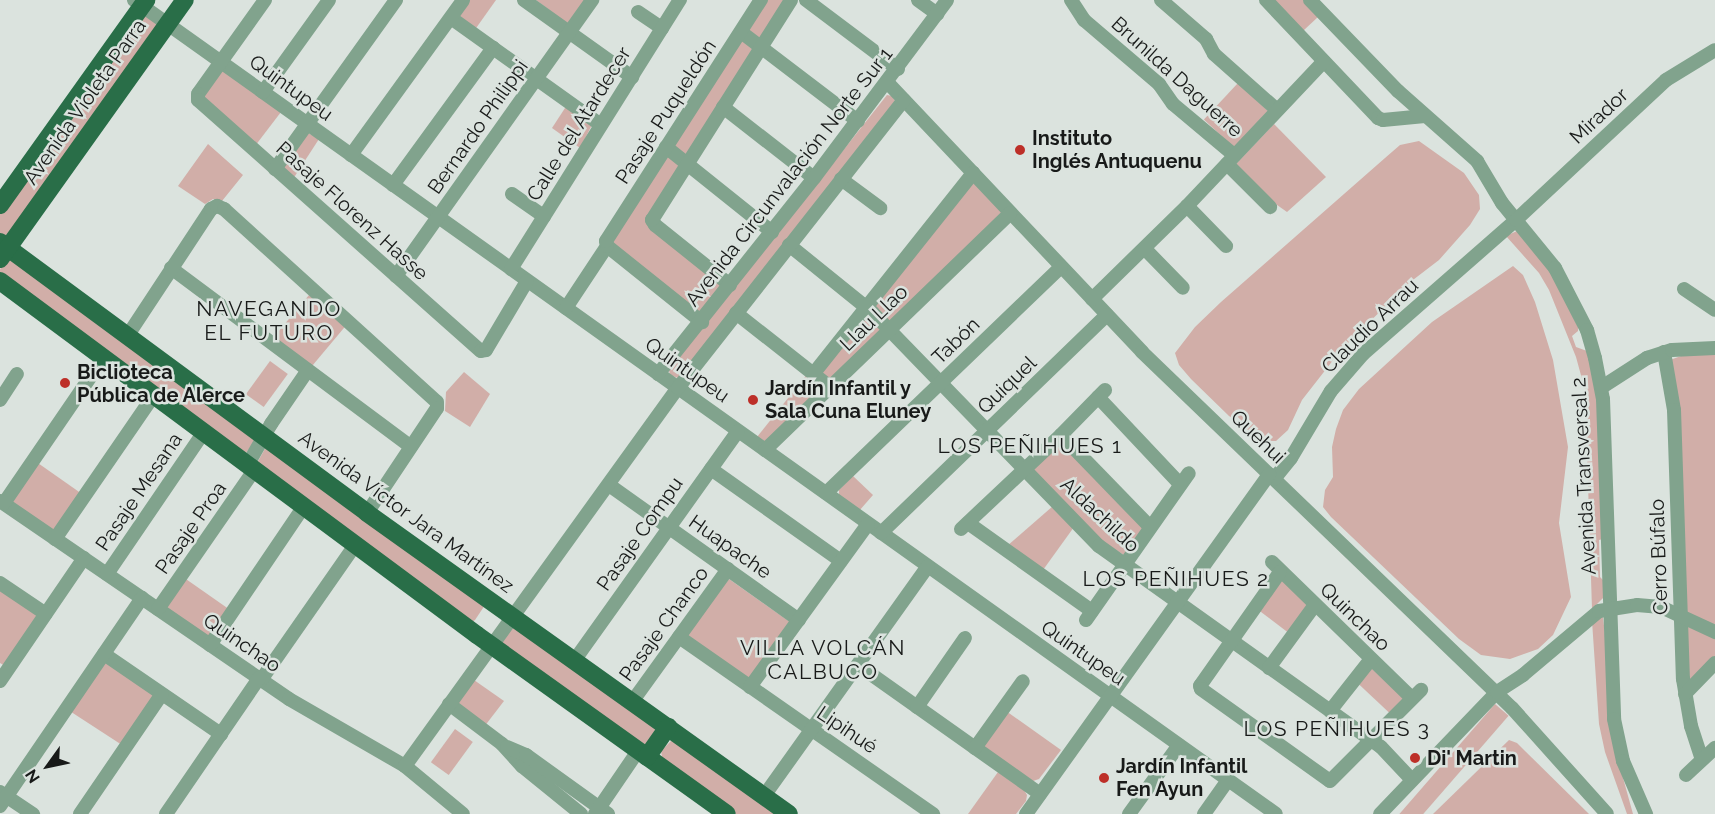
<!DOCTYPE html>
<meta charset="utf-8">
<style>
body{margin:0}
#map{position:relative;width:1715px;height:814px;overflow:hidden;background:#dbe3de;font-family:Raleway,sans-serif}
div>[style]{position:absolute}
[style*='--x']{left:calc(var(--x)*1px);top:calc(var(--y)*1px);width:calc(var(--w)*1px);rotate:calc(var(--a)*1deg)}
.green>*{inset:0;background:#d1aea8;transform-origin:0 0}
.minor>*{height:14px;margin:-7px;padding:0 7px;transform-origin:7px;border-radius:7px;background:#81a38d}
.major>*{height:18px;margin:-9px;padding:0 9px;transform-origin:9px;border-radius:9px;background:#296e48}
.dots>*{width:16px;height:16px;translate:-50% -50%;box-sizing:border-box;border:3px solid #dbe3de;border-radius:50%}
span{translate:-50% -50%;white-space:nowrap;text-align:center;line-height:1.15;-webkit-text-stroke:5px #dbe3de;paint-order:stroke}
.street-label{font-size:20px;color:#181a19}
.poi-label{font-size:20px;color:#181a19;font-weight:700}
.left{translate:0 -50%;text-align:left}
.neighbourhood-label{font-size:21px;color:#181a19;letter-spacing:1.5px}
.north{position:absolute;left:18px;top:736px;width:60px;height:60px;-webkit-text-stroke:4px #dbe3de;paint-order:stroke;rotate:237deg;font-size:16px;font-weight:700;line-height:24px;text-align:center;color:#181a19}
.north::after{content:'';display:block;margin:auto;width:21px;height:27px;background:#181a19;clip-path:polygon(50% 0,100% 100%,50% 72%,0 100%)}
</style>
<div id="map">
<div class="green">
<i style="clip-path:polygon(466px 0,496px 0,474px 31px,457px 13px)"></i>
<i style="clip-path:polygon(536px 0,589px 0,569px 25px)"></i>
<i style="clip-path:polygon(763px 0,788px 0,758px 41px,746px 27px)"></i>
<i style="clip-path:polygon(1273px 0,1303px 0,1319px 16px,1303px 31px)"></i>
<i style="clip-path:polygon(142px 14px,159px 24px,9px 237px,0 234px,0 214px)"></i>
<i style="clip-path:polygon(740px 38px,757px 46px,688px 157px,675px 148px,673px 141px)"></i>
<i style="clip-path:polygon(220px 68px,281px 112px,255px 146px,201px 94px)"></i>
<i style="left:1238px;top:83px;width:41px;height:50px;rotate:43deg"></i>
<i style="clip-path:polygon(887px 95px,892px 96px,895px 101px,678px 378px,670px 375px,669px 370px)"></i>
<i style="clip-path:polygon(567px 105px,592px 125px,580px 148px,552px 128px)"></i>
<i style="clip-path:polygon(1274px 124px,1326px 177px,1287px 212px,1270px 200px,1236px 164px)"></i>
<i style="clip-path:polygon(308px 133px,319px 139px,293px 179px,282px 169px)"></i>
<i style="clip-path:polygon(1419px 141px,1464px 173px,1479px 195px,1480px 209px,1470px 225px,1439px 260px,1409px 283px,1341px 350px,1302px 400px,1288px 430px,1276px 441px,1263px 441px,1229px 416px,1191px 379px,1179px 365px,1175px 353px,1195px 327px,1221px 302px,1385px 158px,1400px 145px)"></i>
<i style="clip-path:polygon(208px 144px,243px 175px,222px 201px,213px 199px,205px 204px,178px 186px)"></i>
<i style="clip-path:polygon(668px 156px,680px 165px,651px 215px,723px 284px,700px 313px,610px 244px)"></i>
<i style="clip-path:polygon(974px 183px,1002px 212px,892px 323px,875px 309px,873px 303px,965px 186px)"></i>
<i style="clip-path:polygon(1517px 231px,1550px 271px,1578px 327px,1578px 331px,1572px 336px,1576px 347px,1587px 351px,1596px 379px,1603px 539px,1599px 540px,1600px 577px,1603px 580px,1604px 597px,1592px 609px,1585px 390px,1576px 357px,1549px 290px,1539px 273px,1506px 236px)"></i>
<i style="left:10px;top:256px;width:307px;height:21px;rotate:37deg"></i>
<i style="clip-path:polygon(1513px 266px,1523px 275px,1535px 302px,1553px 360px,1568px 447px,1559px 523px,1571px 597px,1553px 635px,1538px 649px,1510px 659px,1481px 655px,1459px 639px,1331px 517px,1323px 507px,1325px 490px,1333px 477px,1332px 447px,1336px 429px,1343px 410px,1359px 389px,1432px 322px)"></i>
<i style="left:309px;top:295px;width:48px;height:58px;rotate:40deg"></i>
<i style="clip-path:polygon(868px 315px,883px 332px,833px 383px,819px 370px)"></i>
<i style="clip-path:polygon(1715px 353px,1715px 628px,1686px 613px,1670px 360px,1681px 356px)"></i>
<i style="left:270px;top:361px;width:22px;height:41px;rotate:36deg"></i>
<i style="clip-path:polygon(464px 372px,490px 394px,470px 427px,445px 411px,446px 392px)"></i>
<i style="clip-path:polygon(808px 373px,823px 387px,768px 443px,757px 437px)"></i>
<i style="clip-path:polygon(1060px 441px,1141px 523px,1143px 531px,1124px 555px,1103px 542px,1035px 472px,1033px 467px)"></i>
<i style="clip-path:polygon(266px 447px,485px 605px,475px 620px,472px 622px,257px 463px)"></i>
<i style="left:35px;top:461px;width:57px;height:48px;rotate:35deg"></i>
<i style="clip-path:polygon(853px 476px,873px 495px,859px 511px,839px 495px,839px 490px)"></i>
<i style="clip-path:polygon(1053px 506px,1074px 527px,1043px 570px,1007px 546px)"></i>
<i style="left:183px;top:577px;width:58px;height:36px;rotate:35deg"></i>
<i style="clip-path:polygon(1279px 578px,1308px 603px,1290px 634px,1257px 609px)"></i>
<i style="clip-path:polygon(729px 579px,790px 622px,750px 679px,688px 637px,686px 632px)"></i>
<i style="clip-path:polygon(0 586px,38px 614px,5px 666px,0 663px)"></i>
<i style="clip-path:polygon(1603px 617px,1620px 767px,1633px 814px,1627px 814px,1605px 752px,1599px 724px,1592px 621px)"></i>
<i style="clip-path:polygon(511px 626px,657px 726px,646px 748px,501px 642px)"></i>
<i style="clip-path:polygon(1687px 626px,1715px 638px,1715px 659px,1689px 686px)"></i>
<i style="left:105px;top:660px;width:61px;height:62px;rotate:33deg"></i>
<i style="left:1370px;top:666px;width:47px;height:21px;rotate:43deg"></i>
<i style="clip-path:polygon(474px 680px,504px 701px,484px 727px,457px 702px)"></i>
<i style="left:1495px;top:704px;width:18px;height:154px;rotate:41deg"></i>
<i style="clip-path:polygon(1006px 711px,1061px 750px,1039px 779px,1033px 781px,984px 747px,985px 742px)"></i>
<i style="left:455px;top:729px;width:22px;height:41px;rotate:36deg"></i>
<i style="clip-path:polygon(672px 740px,779px 814px,736px 814px,663px 762px,661px 751px)"></i>
<i style="clip-path:polygon(1509px 740px,1517px 743px,1589px 814px,1433px 814px)"></i>
<i style="clip-path:polygon(998px 772px,1024px 790px,1027px 795px,1026px 801px,1016px 814px,968px 814px)"></i>
</div>
<div class="minor">
<i style="--x:134;--y:0;--w:1402;--a:35.48"></i>
<i style="--x:265;--y:0;--w:115;--a:125.5"></i>
<i style="--x:198;--y:94;--w:6;--a:90"></i>
<i style="--x:198;--y:100;--w:378;--a:41.6"></i>
<i style="--x:481;--y:351;--w:5;--a:-11"></i>
<i style="--x:486;--y:350;--w:80;--a:-59.3"></i>
<i style="--x:524;--y:0;--w:133;--a:35.5"></i>
<i style="--x:806;--y:0;--w:115;--a:36.9"></i>
<i style="--x:918;--y:0;--w:24;--a:36"></i>
<i style="--x:1071;--y:0;--w:24;--a:57"></i>
<i style="--x:1084;--y:20;--w:99;--a:40.5"></i>
<i style="--x:1159;--y:84;--w:24;--a:55"></i>
<i style="--x:1173;--y:104;--w:80;--a:39.9"></i>
<i style="--x:1161;--y:0;--w:60;--a:40.9"></i>
<i style="--x:1206;--y:39;--w:17;--a:62"></i>
<i style="--x:1214;--y:54;--w:84;--a:41.6"></i>
<i style="--x:1266;--y:0;--w:163;--a:46.5"></i>
<i style="--x:1378;--y:118;--w:5;--a:22"></i>
<i style="--x:1383;--y:120;--w:42;--a:-5.4"></i>
<i style="--x:1310;--y:0;--w:127;--a:46"></i>
<i style="--x:1398;--y:91;--w:106;--a:41.5"></i>
<i style="--x:1477;--y:161;--w:49;--a:59.2"></i>
<i style="--x:1502;--y:203;--w:84;--a:50.8"></i>
<i style="--x:1555;--y:268;--w:70;--a:62.7"></i>
<i style="--x:1587;--y:330;--w:29;--a:74"></i>
<i style="--x:1595;--y:358;--w:42;--a:79"></i>
<i style="--x:1603;--y:399;--w:320;--a:88"></i>
<i style="--x:1614;--y:719;--w:43;--a:77.9"></i>
<i style="--x:1623;--y:761;--w:58;--a:66.5"></i>
<i style="--x:638;--y:12;--w:29;--a:34"></i>
<i style="--x:451;--y:18;--w:184;--a:35.5"></i>
<i style="--x:741;--y:32;--w:147;--a:37.3"></i>
<i style="--x:888;--y:83;--w:370;--a:46.6"></i>
<i style="--x:1142;--y:352;--w:513;--a:43.9"></i>
<i style="--x:1512;--y:708;--w:142;--a:48.1"></i>
<i style="--x:263;--y:92;--w:113;--a:-54.3"></i>
<i style="--x:723;--y:107;--w:115;--a:38"></i>
<i style="--x:666;--y:147;--w:136;--a:38.7"></i>
<i style="--x:351;--y:155;--w:191;--a:-54.1"></i>
<i style="--x:1227;--y:164;--w:61;--a:45"></i>
<i style="--x:275;--y:169;--w:208;--a:-54.4"></i>
<i style="--x:841;--y:179;--w:49;--a:36.6"></i>
<i style="--x:393;--y:185;--w:170;--a:-53.9"></i>
<i style="--x:512;--y:194;--w:39;--a:35"></i>
<i style="--x:1187;--y:206;--w:56;--a:45.7"></i>
<i style="--x:789;--y:245;--w:107;--a:38.9"></i>
<i style="--x:872;--y:312;--w:326;--a:45.9"></i>
<i style="--x:1099;--y:546;--w:346;--a:35.5"></i>
<i style="--x:1381;--y:747;--w:45;--a:46.8"></i>
<i style="--x:607;--y:246;--w:122;--a:38.7"></i>
<i style="--x:1145;--y:249;--w:54;--a:45.7"></i>
<i style="--x:171;--y:268;--w:299;--a:36.7"></i>
<i style="--x:511;--y:269;--w:318;--a:-57.9"></i>
<i style="--x:396;--y:276;--w:339;--a:-54.6"></i>
<i style="--x:730;--y:285;--w:96;--a:-141.3"></i>
<i style="--x:655;--y:225;--w:6;--a:-121"></i>
<i style="--x:652;--y:220;--w:260;--a:-57.7"></i>
<i style="--x:1684;--y:289;--w:37;--a:34"></i>
<i style="--x:1092;--y:299;--w:133;--a:-44.4"></i>
<i style="--x:1187;--y:206;--w:199;--a:-46.6"></i>
<i style="--x:566;--y:308;--w:74;--a:-56.5"></i>
<i style="--x:607;--y:246;--w:5;--a:-101"></i>
<i style="--x:606;--y:241;--w:287;--a:-57.3"></i>
<i style="--x:736;--y:313;--w:120;--a:38.2"></i>
<i style="--x:128;--y:335;--w:151;--a:-56.6"></i>
<i style="--x:211;--y:209;--w:7;--a:-27"></i>
<i style="--x:217;--y:206;--w:8;--a:23"></i>
<i style="--x:224;--y:209;--w:287;--a:42.2"></i>
<i style="--x:437;--y:402;--w:6;--a:90"></i>
<i style="--x:437;--y:408;--w:126;--a:123.7"></i>
<i style="--x:1664;--y:352;--w:59;--a:80.2"></i>
<i style="--x:1674;--y:410;--w:269;--a:88.1"></i>
<i style="--x:1683;--y:679;--w:48;--a:80.3"></i>
<i style="--x:1691;--y:726;--w:35;--a:72"></i>
<i style="--x:814;--y:373;--w:256;--a:-51.5"></i>
<i style="--x:658;--y:374;--w:251;--a:-51.5"></i>
<i style="--x:814;--y:178;--w:222;--a:-53.2"></i>
<i style="--x:1602;--y:387;--w:54;--a:-32.8"></i>
<i style="--x:1647;--y:358;--w:26;--a:-18"></i>
<i style="--x:1672;--y:350;--w:43;--a:-2.7"></i>
<i style="--x:1098;--y:397;--w:120;--a:46.7"></i>
<i style="--x:0;--y:400;--w:31;--a:-57"></i>
<i style="--x:1061;--y:435;--w:128;--a:45.9"></i>
<i style="--x:765;--y:450;--w:341;--a:-44"></i>
<i style="--x:248;--y:464;--w:46;--a:-60.1"></i>
<i style="--x:271;--y:424;--w:65;--a:-55.6"></i>
<i style="--x:711;--y:469;--w:159;--a:35.3"></i>
<i style="--x:1274;--y:479;--w:27;--a:-51"></i>
<i style="--x:1291;--y:458;--w:78;--a:-59.2"></i>
<i style="--x:1331;--y:391;--w:49;--a:-49.1"></i>
<i style="--x:1363;--y:354;--w:203;--a:-41.2"></i>
<i style="--x:1516;--y:220;--w:205;--a:-43"></i>
<i style="--x:1666;--y:80;--w:57;--a:-31.5"></i>
<i style="--x:609;--y:485;--w:233;--a:35.4"></i>
<i style="--x:826;--y:493;--w:326;--a:-43.9"></i>
<i style="--x:0;--y:501;--w:350;--a:34.4"></i>
<i style="--x:289;--y:699;--w:134;--a:30"></i>
<i style="--x:405;--y:766;--w:75;--a:39.6"></i>
<i style="--x:4;--y:503;--w:177;--a:-55.6"></i>
<i style="--x:968;--y:523;--w:152;--a:35.4"></i>
<i style="--x:961;--y:529;--w:137;--a:-43.2"></i>
<i style="--x:1061;--y:435;--w:63;--a:-45.6"></i>
<i style="--x:881;--y:533;--w:314;--a:-44"></i>
<i style="--x:55;--y:539;--w:175;--a:-55.5"></i>
<i style="--x:1272;--y:562;--w:195;--a:44.2"></i>
<i style="--x:1280;--y:572;--w:139;--a:125.1"></i>
<i style="--x:1200;--y:686;--w:3;--a:72"></i>
<i style="--x:1201;--y:689;--w:158;--a:35.5"></i>
<i style="--x:1330;--y:781;--w:129;--a:-45"></i>
<i style="--x:107;--y:574;--w:172;--a:-55.7"></i>
<i style="--x:0;--y:583;--w:55;--a:34"></i>
<i style="--x:158;--y:609;--w:170;--a:-55.3"></i>
<i style="--x:1086;--y:620;--w:179;--a:-55"></i>
<i style="--x:679;--y:637;--w:310;--a:34.9"></i>
<i style="--x:210;--y:645;--w:168;--a:-55.9"></i>
<i style="--x:104;--y:654;--w:142;--a:34.4"></i>
<i style="--x:574;--y:661;--w:282;--a:-54.5"></i>
<i style="--x:858;--y:665;--w:223;--a:35.3"></i>
<i style="--x:1269;--y:668;--w:78;--a:-53.9"></i>
<i style="--x:261;--y:680;--w:166;--a:-55.1"></i>
<i style="--x:0;--y:681;--w:149;--a:-55.7"></i>
<i style="--x:750;--y:687;--w:201;--a:-54.1"></i>
<i style="--x:1685;--y:694;--w:43;--a:-45.9"></i>
<i style="--x:632;--y:702;--w:164;--a:-54.2"></i>
<i style="--x:449;--y:704;--w:66;--a:37"></i>
<i style="--x:502;--y:744;--w:30;--a:48"></i>
<i style="--x:522;--y:766;--w:76;--a:39.1"></i>
<i style="--x:917;--y:707;--w:84;--a:-55.2"></i>
<i style="--x:1330;--y:711;--w:66;--a:-51.7"></i>
<i style="--x:507;--y:747;--w:21;--a:23"></i>
<i style="--x:526;--y:755;--w:101;--a:35.7"></i>
<i style="--x:975;--y:748;--w:82;--a:-54.4"></i>
<i style="--x:405;--y:766;--w:466;--a:-54.2"></i>
<i style="--x:678;--y:388;--w:366;--a:-51.9"></i>
<i style="--x:1686;--y:775;--w:40;--a:-43"></i>
<i style="--x:0;--y:792;--w:40;--a:34"></i>
<i style="--x:764;--y:796;--w:282;--a:-54.5"></i>
<i style="--x:0;--y:806;--w:252;--a:-55.7"></i>
<i style="--x:80;--y:814;--w:145;--a:-55.7"></i>
<i style="--x:166;--y:814;--w:165;--a:-55.6"></i>
<i style="--x:595;--y:814;--w:76;--a:-55.7"></i>
<i style="--x:1026;--y:814;--w:418;--a:-54.4"></i>
<i style="--x:1129;--y:814;--w:85;--a:-54.1"></i>
<i style="--x:1204;--y:814;--w:42;--a:-54.8"></i>
<i style="--x:1380;--y:814;--w:169;--a:-46.2"></i>
<i style="--x:1497;--y:692;--w:31;--a:-33"></i>
<i style="--x:1523;--y:675;--w:99;--a:-40.1"></i>
<i style="--x:1599;--y:611;--w:38;--a:-9"></i>
<i style="--x:1637;--y:605;--w:24;--a:5"></i>
<i style="--x:1661;--y:607;--w:60;--a:24.8"></i>
</div>
<div class="major">
<i style="--x:0;--y:205;--w:252;--a:-54.5"></i>
<i style="--x:0;--y:242;--w:456;--a:36.4"></i>
<i style="--x:367;--y:513;--w:518;--a:35.5"></i>
<i style="--x:0;--y:259;--w:318;--a:-54.5"></i>
<i style="--x:0;--y:281;--w:594;--a:36.58"></i>
<i style="--x:477;--y:635;--w:307;--a:35.6"></i>
<i style="--x:647;--y:757;--w:37;--a:-55"></i>
</div>
<div class="dots">
<i style="left:1020px;top:150px;background:#bd2f28"></i>
<i style="left:65px;top:383px;background:#bd2f28"></i>
<i style="left:753px;top:400px;background:#bd2f28"></i>
<i style="left:1415px;top:758px;background:#bd2f28"></i>
<i style="left:1104px;top:778px;background:#bd2f28"></i>
</div>
<div class="street-label">
<span style="left:1177px;top:77px;rotate:42deg">Brunilda Daguerre</span>
<span style="left:291px;top:88px;rotate:36deg">Quintupeu</span>
<span style="left:85px;top:102px;rotate:-55deg">Avenida Violeta Parra</span>
<span style="left:666px;top:112px;rotate:-57deg">Pasaje Puqueldón</span>
<span style="left:1599px;top:116px;rotate:-43deg">Mirador</span>
<span style="left:579px;top:124px;rotate:-58deg">Calle del Atardecer</span>
<span style="left:478px;top:127px;rotate:-55deg">Bernardo Philippi</span>
<span style="left:789px;top:177px;rotate:-52deg">Avenida Circunvalación Norte Sur 1</span>
<span style="left:352px;top:211px;rotate:42deg">Pasaje Florenz Hasse</span>
<span style="left:874px;top:318px;rotate:-44deg">Llau Llao</span>
<span style="left:1370px;top:326px;rotate:-44deg">Claudio Arrau</span>
<span style="left:956px;top:341px;rotate:-44deg">Tabón</span>
<span style="left:687px;top:370px;rotate:35deg">Quintupeu</span>
<span style="left:1007px;top:385px;rotate:-44deg">Quiquel</span>
<span style="left:1258px;top:437px;rotate:44deg">Quehui</span>
<span style="left:1584px;top:476px;rotate:-93deg">Avenida Transversal 2</span>
<span style="left:139px;top:492px;rotate:-56deg">Pasaje Mesana</span>
<span style="left:406px;top:512px;rotate:36deg">Avenida Víctor Jara Martínez</span>
<span style="left:1100px;top:515px;rotate:43deg">Aldachildo</span>
<span style="left:191px;top:528px;rotate:-55deg">Pasaje Proa</span>
<span style="left:640px;top:534px;rotate:-55deg">Pasaje Compu</span>
<span style="left:730px;top:547px;rotate:35deg">Huapache</span>
<span style="left:1659px;top:557px;rotate:-92deg">Cerro Búfalo</span>
<span style="left:1355px;top:617px;rotate:44deg">Quinchao</span>
<span style="left:664px;top:624px;rotate:-54deg">Pasaje Chanco</span>
<span style="left:242px;top:643px;rotate:34deg">Quinchao</span>
<span style="left:1083px;top:653px;rotate:35deg">Quintupeu</span>
<span style="left:847px;top:730px;rotate:34deg">Lipihué</span>
</div>
<div class="poi-label">
<span class="left" style="left:1032px;top:150px">Instituto<br>Inglés Antuquenu</span>
<span class="left" style="left:77px;top:384px">Biclioteca<br>Pública de Alerce</span>
<span class="left" style="left:765px;top:400px">Jardín Infantil y<br>Sala Cuna Eluney</span>
<span class="left" style="left:1427px;top:758px">Di' Martin</span>
<span class="left" style="left:1116px;top:778px">Jardín Infantil<br>Fen Ayun</span>
</div>
<div class="neighbourhood-label">
<span style="left:269px;top:321px">NAVEGANDO<br>EL FUTURO</span>
<span style="left:1030px;top:446px">LOS PEÑIHUES 1</span>
<span style="left:1176px;top:579px">LOS PEÑIHUES 2</span>
<span style="left:823px;top:660px">VILLA VOLCÁN<br>CALBUCO</span>
<span style="left:1337px;top:729px">LOS PEÑIHUES 3</span>
</div>
<div class="north">N</div>
</div>
